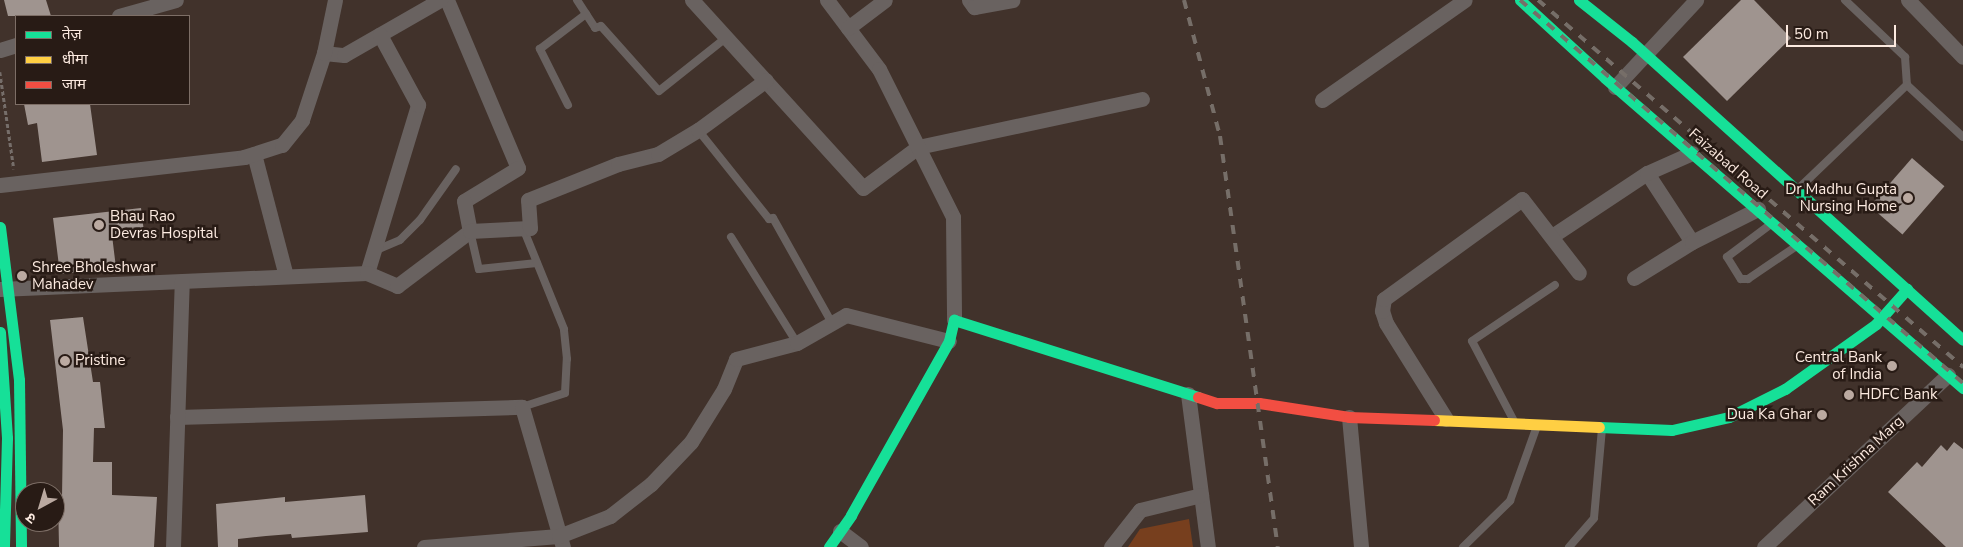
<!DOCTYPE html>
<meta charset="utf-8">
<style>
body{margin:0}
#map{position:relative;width:1963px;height:547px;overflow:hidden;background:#41322b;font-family:"Nunito Sans","Noto Sans Devanagari",sans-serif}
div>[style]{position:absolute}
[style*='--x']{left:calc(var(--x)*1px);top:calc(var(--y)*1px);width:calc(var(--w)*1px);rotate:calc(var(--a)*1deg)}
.green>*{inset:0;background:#773f1e}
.building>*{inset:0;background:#9f948f;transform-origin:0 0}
.path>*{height:2.5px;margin-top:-1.25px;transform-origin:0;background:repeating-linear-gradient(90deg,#766e6a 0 4px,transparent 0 6.5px)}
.lane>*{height:8px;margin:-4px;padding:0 4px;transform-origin:4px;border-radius:4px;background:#696260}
.street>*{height:15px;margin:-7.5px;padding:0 7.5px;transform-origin:7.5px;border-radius:7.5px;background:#696260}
.fast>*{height:11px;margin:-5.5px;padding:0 5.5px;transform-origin:5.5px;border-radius:5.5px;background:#16e098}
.slow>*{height:11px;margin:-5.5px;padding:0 5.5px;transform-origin:5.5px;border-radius:5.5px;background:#ffcf43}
.jam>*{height:11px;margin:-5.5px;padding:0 5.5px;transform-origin:5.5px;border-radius:5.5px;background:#f24e42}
.rail>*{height:4px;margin-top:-2px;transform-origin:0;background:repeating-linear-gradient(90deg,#766e68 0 9px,transparent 0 18px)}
.dots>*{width:14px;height:14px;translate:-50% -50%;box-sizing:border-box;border:2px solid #281b15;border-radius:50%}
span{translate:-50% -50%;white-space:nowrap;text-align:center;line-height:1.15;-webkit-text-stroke:5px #281b15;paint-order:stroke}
.street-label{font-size:15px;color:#fceae0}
.poi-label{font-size:15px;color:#fceae0}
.right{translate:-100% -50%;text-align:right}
.left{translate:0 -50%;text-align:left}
.legend{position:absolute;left:15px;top:15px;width:175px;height:90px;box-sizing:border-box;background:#281b15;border:1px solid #7d6e66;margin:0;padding:6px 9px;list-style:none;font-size:15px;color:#fceae0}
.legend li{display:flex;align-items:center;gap:10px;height:25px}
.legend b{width:25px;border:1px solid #7d6e66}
.north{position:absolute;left:15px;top:482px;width:50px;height:50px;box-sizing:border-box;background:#281b15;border:1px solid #7d6e66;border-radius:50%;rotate:219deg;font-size:14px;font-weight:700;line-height:20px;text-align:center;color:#fceae0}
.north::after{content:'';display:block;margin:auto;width:18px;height:22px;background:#bbaaa1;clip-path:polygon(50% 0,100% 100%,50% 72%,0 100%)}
.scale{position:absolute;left:1786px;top:25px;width:110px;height:22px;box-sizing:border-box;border:2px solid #fceae0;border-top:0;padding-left:6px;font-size:15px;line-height:18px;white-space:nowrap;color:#fceae0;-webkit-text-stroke:4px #281b15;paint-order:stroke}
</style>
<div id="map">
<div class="green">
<i style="clip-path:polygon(1189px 519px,1193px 547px,1128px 547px,1140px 529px)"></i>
</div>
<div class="building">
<i style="clip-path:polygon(4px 0,46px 0,51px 16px,8px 16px)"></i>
<i style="clip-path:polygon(1741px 0,1754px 0,1791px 38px,1727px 101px,1683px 57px)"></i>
<i style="clip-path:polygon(24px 104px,90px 104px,97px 155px,42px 162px,37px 123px,28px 125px)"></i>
<i style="left:1912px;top:158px;width:43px;height:64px;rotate:41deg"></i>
<i style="clip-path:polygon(141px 208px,144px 232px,112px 235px,116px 268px,60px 274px,53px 218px)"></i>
<i style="clip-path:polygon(83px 317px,93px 382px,100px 382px,105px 428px,94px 428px,93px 462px,112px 462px,112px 495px,157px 497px,154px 547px,59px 547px,58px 497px,62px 497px,63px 430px,50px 320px)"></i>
<i style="clip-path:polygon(1954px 442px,1963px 449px,1963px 547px,1946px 547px,1888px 492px,1917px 462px,1922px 467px,1941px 445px,1947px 451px)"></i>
<i style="clip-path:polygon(365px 495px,368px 532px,292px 538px,291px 534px,266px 536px,238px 539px,238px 547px,218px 547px,216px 504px,285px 497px,285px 502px)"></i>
</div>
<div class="path">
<i style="--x:0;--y:72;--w:98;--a:81.8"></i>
</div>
<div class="lane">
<i style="--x:577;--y:0;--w:33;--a:57"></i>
<i style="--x:595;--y:28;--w:6;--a:-18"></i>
<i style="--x:601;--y:26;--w:87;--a:48.3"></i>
<i style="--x:659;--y:91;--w:87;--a:-38.5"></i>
<i style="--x:1845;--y:0;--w:83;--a:43.5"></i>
<i style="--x:1905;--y:57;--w:28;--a:86"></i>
<i style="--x:1907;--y:85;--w:76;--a:42.9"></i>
<i style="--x:568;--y:105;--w:63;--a:-116.6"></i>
<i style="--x:540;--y:49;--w:58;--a:-37.3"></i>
<i style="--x:698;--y:130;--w:114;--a:51.4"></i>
<i style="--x:769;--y:219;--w:4;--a:-14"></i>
<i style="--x:773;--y:218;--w:120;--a:60.7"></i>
<i style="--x:1798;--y:189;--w:151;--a:-43.7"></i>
<i style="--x:1771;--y:224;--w:55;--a:143.1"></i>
<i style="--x:1727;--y:257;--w:26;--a:58"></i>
<i style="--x:1741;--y:279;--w:7;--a:0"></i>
<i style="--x:1748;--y:279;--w:57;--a:-34.2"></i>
<i style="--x:470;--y:231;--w:39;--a:77"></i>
<i style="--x:479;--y:269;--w:58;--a:-5.9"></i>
<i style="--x:731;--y:237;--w:125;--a:58.1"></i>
<i style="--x:374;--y:251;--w:28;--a:-23"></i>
<i style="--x:400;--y:240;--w:28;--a:-45"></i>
<i style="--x:420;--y:220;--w:62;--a:-54.8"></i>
<i style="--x:522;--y:407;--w:45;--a:-18"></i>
<i style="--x:565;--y:393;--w:34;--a:-87"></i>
<i style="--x:567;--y:359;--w:30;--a:-96"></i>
<i style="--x:564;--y:329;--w:109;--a:-112.1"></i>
<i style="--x:1514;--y:421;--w:90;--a:-117.7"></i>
<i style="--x:1472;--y:341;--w:100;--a:-34"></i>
<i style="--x:1463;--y:547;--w:66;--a:-44.4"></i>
<i style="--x:1510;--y:501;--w:80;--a:-70.2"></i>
<i style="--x:1569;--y:547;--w:38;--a:-49"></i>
<i style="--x:1594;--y:518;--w:90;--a:-84.9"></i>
</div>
<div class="street">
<i style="--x:447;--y:0;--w:182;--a:67.1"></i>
<i style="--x:518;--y:168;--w:63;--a:148.6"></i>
<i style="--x:464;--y:201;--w:31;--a:79"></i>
<i style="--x:692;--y:0;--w:254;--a:47.7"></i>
<i style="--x:863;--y:188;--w:69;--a:-36.7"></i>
<i style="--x:918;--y:147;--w:229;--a:-12.1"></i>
<i style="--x:827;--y:0;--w:86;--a:53"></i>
<i style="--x:879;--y:69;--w:165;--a:63.4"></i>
<i style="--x:953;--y:217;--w:103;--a:89.4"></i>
<i style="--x:969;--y:0;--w:9;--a:54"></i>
<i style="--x:974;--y:7;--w:39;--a:-10"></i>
<i style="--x:1908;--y:0;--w:79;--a:46"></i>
<i style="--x:119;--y:16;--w:59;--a:-15.7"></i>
<i style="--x:848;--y:28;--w:46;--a:-37.1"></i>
<i style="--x:0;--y:50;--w:17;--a:-17"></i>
<i style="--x:324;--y:53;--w:20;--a:6"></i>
<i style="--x:344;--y:55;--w:111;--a:-29.8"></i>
<i style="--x:1615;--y:87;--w:119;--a:-47"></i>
<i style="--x:1322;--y:100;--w:174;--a:-35"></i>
<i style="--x:254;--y:154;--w:126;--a:75.3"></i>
<i style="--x:1647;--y:173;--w:82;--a:56.9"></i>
<i style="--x:0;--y:185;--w:246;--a:-6.5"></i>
<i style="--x:244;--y:157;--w:40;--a:-18"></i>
<i style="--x:282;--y:145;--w:32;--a:-51"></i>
<i style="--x:302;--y:120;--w:71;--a:-71.8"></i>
<i style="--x:324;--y:53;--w:54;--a:-78.3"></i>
<i style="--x:1552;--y:236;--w:114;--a:-33.6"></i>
<i style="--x:1647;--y:173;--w:49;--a:-24"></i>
<i style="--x:367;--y:273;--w:176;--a:-73.1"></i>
<i style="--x:418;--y:105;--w:80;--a:-118.5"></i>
<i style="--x:1634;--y:278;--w:68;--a:-31.8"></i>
<i style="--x:1692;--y:242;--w:74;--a:-26.6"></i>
<i style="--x:0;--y:289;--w:367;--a:-2.5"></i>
<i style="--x:367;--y:273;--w:33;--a:23"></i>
<i style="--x:397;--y:286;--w:91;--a:-37"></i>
<i style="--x:470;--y:231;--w:60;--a:-2.9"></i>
<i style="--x:530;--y:228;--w:28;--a:-94"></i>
<i style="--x:528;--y:200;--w:97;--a:-21.8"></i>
<i style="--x:618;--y:164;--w:41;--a:-14"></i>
<i style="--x:658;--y:154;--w:47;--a:-31"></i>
<i style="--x:698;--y:130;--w:84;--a:-36.3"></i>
<i style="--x:1188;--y:394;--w:154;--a:82.6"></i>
<i style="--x:177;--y:417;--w:345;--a:-1.7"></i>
<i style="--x:522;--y:407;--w:146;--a:73.7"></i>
<i style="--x:1349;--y:417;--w:131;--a:84.7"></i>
<i style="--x:1446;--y:419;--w:113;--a:-122"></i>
<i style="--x:1386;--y:323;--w:13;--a:-108"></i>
<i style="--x:1382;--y:311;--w:12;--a:-81"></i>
<i style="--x:1384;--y:299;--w:170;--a:-35.9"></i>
<i style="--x:1522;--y:199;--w:93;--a:52.4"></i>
<i style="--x:840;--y:531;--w:26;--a:37"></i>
<i style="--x:173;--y:547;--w:266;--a:-88.1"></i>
<i style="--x:424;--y:547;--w:135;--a:-4.7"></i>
<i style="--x:559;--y:536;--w:55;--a:-21.4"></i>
<i style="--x:610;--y:516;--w:52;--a:-38"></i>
<i style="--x:651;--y:484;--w:58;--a:-46.4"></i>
<i style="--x:691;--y:442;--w:62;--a:-58.1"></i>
<i style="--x:724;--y:389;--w:32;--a:-68"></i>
<i style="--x:736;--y:359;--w:63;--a:-14.7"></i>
<i style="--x:797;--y:343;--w:56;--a:-29.7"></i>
<i style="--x:846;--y:315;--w:106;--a:14.2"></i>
<i style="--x:1111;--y:547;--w:47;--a:-51.9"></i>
<i style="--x:1140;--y:510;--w:63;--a:-13.8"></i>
<i style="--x:1764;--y:547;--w:252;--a:-43.1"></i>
</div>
<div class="fast">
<i style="--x:1520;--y:0;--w:115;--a:42.5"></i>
<i style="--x:1605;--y:78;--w:474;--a:40.9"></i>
<i style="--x:1579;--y:0;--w:68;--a:38.4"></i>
<i style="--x:1632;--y:42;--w:445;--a:42"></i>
<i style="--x:0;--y:227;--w:154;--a:82.9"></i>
<i style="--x:19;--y:380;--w:167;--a:89.3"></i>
<i style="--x:0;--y:332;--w:106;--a:86.2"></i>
<i style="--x:7;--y:438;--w:109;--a:91.6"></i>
<i style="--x:1599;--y:427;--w:73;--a:2.4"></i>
<i style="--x:1672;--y:430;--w:58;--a:-12.8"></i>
<i style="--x:1729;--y:417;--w:63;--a:-26.6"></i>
<i style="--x:1785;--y:389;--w:112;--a:-35.5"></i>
<i style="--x:1876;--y:324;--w:47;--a:-48.5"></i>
<i style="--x:829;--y:547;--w:39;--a:-55"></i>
<i style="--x:851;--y:515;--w:200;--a:-60.6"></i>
<i style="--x:949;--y:341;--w:22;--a:-77"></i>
<i style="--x:954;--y:320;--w:256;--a:17.5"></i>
</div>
<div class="slow">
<i style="--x:1434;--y:420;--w:165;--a:2.4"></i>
</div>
<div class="jam">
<i style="--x:1198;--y:397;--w:20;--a:18"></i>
<i style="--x:1217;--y:403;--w:42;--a:0"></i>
<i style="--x:1259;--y:403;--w:91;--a:8.8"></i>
<i style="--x:1349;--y:417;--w:85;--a:2"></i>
</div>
<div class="rail">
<i style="--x:1184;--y:0;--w:141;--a:75.2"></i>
<i style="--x:1220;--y:136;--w:415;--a:82"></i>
<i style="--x:1520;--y:0;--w:586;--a:40.85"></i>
<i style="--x:1538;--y:0;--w:562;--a:40.81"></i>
</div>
<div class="dots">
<i style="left:1908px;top:198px;background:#bbaaa1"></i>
<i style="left:99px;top:225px;background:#bbaaa1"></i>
<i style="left:22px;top:276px;background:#bbaaa1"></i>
<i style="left:65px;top:361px;background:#bbaaa1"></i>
<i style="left:1892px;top:366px;background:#bbaaa1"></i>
<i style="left:1849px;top:395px;background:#bbaaa1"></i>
<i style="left:1822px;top:415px;background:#bbaaa1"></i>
</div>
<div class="street-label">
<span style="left:1728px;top:164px;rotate:41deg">Faizabad Road</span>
<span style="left:1856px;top:461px;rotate:-43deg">Ram Krishna Marg</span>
</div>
<div class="poi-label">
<span class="right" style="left:1897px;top:198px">Dr Madhu Gupta<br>Nursing Home</span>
<span class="left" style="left:110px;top:225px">Bhau Rao<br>Devras Hospital</span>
<span class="left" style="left:32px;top:276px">Shree Bholeshwar<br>Mahadev</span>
<span class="right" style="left:1882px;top:366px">Central Bank<br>of India</span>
<span class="left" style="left:75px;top:361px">Pristine</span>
<span class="left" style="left:1859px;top:395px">HDFC Bank</span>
<span class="right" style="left:1812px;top:415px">Dua Ka Ghar</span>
</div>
<ul class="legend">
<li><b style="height:6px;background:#16e098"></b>तेज़</li>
<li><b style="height:6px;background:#ffcf43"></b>धीमा</li>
<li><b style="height:6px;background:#f24e42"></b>जाम</li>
</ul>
<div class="north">उ</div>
<div class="scale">50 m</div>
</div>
